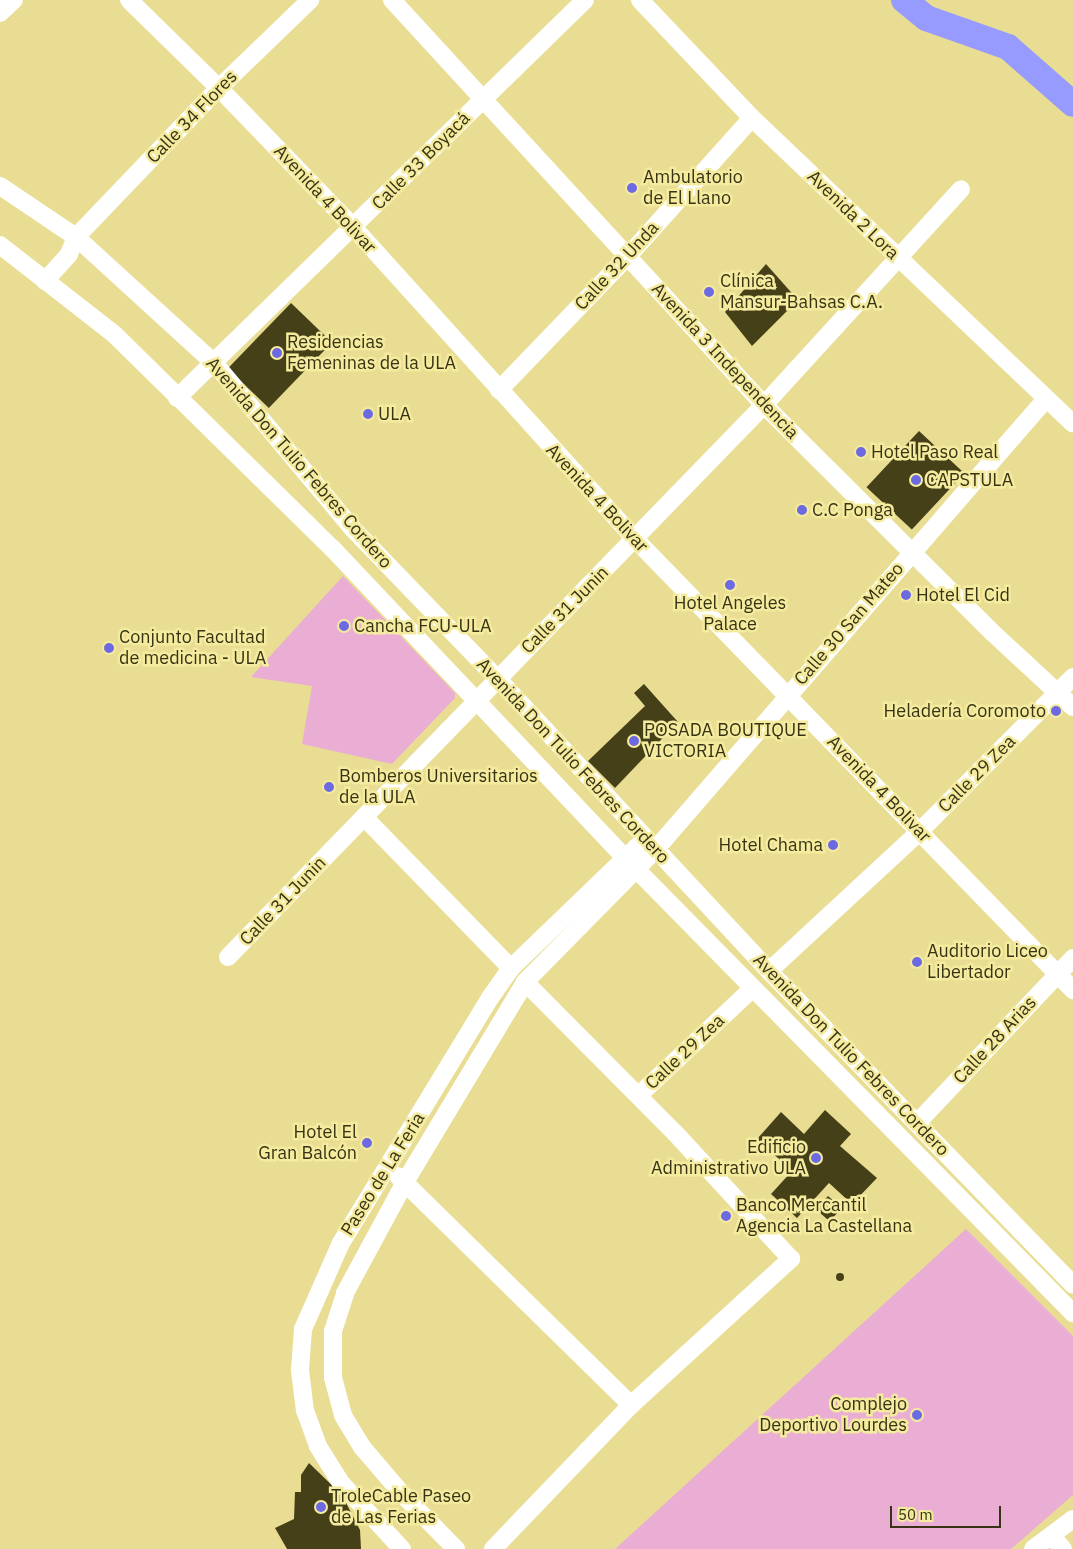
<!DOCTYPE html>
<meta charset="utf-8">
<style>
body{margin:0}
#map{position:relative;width:1073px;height:1549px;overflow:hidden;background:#e8dd92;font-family:"IBM Plex Sans",sans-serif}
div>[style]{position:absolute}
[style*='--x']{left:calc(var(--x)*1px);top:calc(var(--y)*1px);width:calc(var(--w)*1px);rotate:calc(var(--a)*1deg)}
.green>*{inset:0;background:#eaadd4}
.river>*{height:26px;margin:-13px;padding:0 13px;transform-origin:13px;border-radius:13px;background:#979afe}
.building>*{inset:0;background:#464019;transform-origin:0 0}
.round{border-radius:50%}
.street>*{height:18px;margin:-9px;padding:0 9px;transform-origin:9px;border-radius:9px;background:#fff}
.dots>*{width:14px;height:14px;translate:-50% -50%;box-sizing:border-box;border:2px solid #f5eb9f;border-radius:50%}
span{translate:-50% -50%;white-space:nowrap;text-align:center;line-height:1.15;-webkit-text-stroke:5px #f5eb9f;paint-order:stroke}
.street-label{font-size:18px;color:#373314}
.poi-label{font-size:18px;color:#373314}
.left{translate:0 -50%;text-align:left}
.right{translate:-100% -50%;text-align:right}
.scale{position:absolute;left:890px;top:1506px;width:111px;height:22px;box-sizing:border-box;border:2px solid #373314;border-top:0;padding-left:6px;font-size:15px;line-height:18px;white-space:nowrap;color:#373314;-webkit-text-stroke:4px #f5eb9f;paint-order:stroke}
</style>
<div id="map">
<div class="green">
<i style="clip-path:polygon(343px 576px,455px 693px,455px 698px,392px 764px,302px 744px,312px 686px,251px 677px)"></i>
<i style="clip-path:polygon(966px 1229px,1073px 1336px,1073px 1495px,1011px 1549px,615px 1549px)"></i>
</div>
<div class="river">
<i style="--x:904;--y:0;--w:28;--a:39"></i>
<i style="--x:926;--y:18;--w:87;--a:19.5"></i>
<i style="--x:1008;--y:47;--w:86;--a:41.2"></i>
</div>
<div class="building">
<i style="clip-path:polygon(766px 264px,798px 300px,752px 346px,725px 312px)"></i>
<i style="left:291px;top:303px;width:57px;height:91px;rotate:44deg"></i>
<i style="left:919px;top:431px;width:62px;height:77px;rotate:43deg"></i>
<i style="clip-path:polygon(644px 684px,678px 722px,615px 788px,588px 761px,645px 706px,634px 693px)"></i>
<i style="clip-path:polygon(825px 1110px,851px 1134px,840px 1146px,877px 1178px,852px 1204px,829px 1183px,797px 1218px,771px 1194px,792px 1171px,757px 1139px,781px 1112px,804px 1134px)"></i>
<i style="left:828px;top:1196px;width:18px;height:18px;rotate:41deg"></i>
<i class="round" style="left:836px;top:1273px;width:8px;height:8px"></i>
<i style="clip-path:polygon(309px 1463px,342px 1495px,360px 1530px,361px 1549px,287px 1549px,275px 1528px,294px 1519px,295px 1492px,301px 1492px,301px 1475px)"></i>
</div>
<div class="street">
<i style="--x:129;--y:0;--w:126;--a:44.4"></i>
<i style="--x:219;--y:88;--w:194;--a:46"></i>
<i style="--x:354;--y:228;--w:419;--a:47.9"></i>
<i style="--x:635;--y:539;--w:629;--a:45.84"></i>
<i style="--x:392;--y:0;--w:550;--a:47.43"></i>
<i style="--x:764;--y:405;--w:323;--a:44.9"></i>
<i style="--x:993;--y:633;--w:109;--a:42.8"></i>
<i style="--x:640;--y:0;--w:163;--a:46.5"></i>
<i style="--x:752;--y:118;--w:443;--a:43.6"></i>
<i style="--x:0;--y:13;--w:19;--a:-43"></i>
<i style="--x:0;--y:186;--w:92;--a:33.9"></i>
<i style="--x:76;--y:237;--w:188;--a:42.4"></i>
<i style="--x:215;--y:364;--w:215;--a:50.1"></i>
<i style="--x:353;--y:529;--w:207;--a:46"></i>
<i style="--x:497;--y:678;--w:400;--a:47.1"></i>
<i style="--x:769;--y:971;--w:437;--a:45.9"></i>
<i style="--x:0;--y:245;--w:146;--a:38"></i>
<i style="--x:115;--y:335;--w:304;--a:44.5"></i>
<i style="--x:332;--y:548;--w:444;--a:46.6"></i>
<i style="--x:637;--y:870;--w:622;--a:45.46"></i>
<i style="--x:45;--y:281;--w:36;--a:-48"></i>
<i style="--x:69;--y:254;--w:18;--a:-68"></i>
<i style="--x:76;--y:237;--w:207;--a:-46.2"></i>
<i style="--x:219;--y:88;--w:127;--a:-44"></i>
<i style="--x:499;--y:390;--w:187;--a:-46.1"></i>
<i style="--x:629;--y:255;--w:184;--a:-48.1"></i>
<i style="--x:177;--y:398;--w:570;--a:-44.29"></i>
<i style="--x:364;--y:817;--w:211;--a:45.8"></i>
<i style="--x:228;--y:957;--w:769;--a:-45.84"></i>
<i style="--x:764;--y:405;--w:292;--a:-47.6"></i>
<i style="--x:769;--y:971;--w:206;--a:-42.8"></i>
<i style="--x:920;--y:831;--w:217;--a:-45.2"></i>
<i style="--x:639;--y:1095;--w:156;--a:-43.2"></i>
<i style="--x:917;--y:1123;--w:227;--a:-46.6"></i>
<i style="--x:398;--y:1176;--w:327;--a:44.5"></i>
<i style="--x:1052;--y:1536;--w:17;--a:50"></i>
<i style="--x:402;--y:1549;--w:90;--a:-132.7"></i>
<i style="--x:341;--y:1483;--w:44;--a:-121.9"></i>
<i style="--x:318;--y:1446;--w:37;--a:-110"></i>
<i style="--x:305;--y:1411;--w:41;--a:-97"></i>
<i style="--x:300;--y:1370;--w:41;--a:-85.8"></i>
<i style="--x:303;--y:1329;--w:94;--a:-66.2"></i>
<i style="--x:341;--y:1243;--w:287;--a:-58.7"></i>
<i style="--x:490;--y:998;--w:37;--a:-55"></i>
<i style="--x:511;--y:968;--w:186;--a:-43.9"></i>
<i style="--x:456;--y:1549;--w:76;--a:-134.5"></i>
<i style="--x:403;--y:1495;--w:63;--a:-130.5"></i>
<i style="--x:362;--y:1447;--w:37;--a:-121"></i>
<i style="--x:343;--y:1415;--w:39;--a:-105"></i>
<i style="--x:333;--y:1377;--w:46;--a:-90"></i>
<i style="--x:333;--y:1331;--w:40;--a:-72"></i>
<i style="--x:345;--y:1293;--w:126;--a:-61.6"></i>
<i style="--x:405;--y:1182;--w:233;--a:-59"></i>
<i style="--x:525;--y:982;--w:185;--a:-45.4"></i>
<i style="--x:655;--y:850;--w:595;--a:-49.09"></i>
<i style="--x:493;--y:1549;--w:199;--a:-46.2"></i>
<i style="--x:631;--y:1405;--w:217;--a:-42.4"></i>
<i style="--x:791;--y:1259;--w:171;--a:-132.6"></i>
<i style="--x:675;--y:1133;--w:213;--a:-134.8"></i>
<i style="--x:1033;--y:1549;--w:50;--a:-36.9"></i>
</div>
<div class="dots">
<i style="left:632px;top:188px;background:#6d69e3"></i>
<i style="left:709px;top:292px;background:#6d69e3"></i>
<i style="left:277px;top:353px;background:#6d69e3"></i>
<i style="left:368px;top:414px;background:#6d69e3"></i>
<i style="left:861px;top:452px;background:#6d69e3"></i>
<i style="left:916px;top:480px;background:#6d69e3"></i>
<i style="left:802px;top:510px;background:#6d69e3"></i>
<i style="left:730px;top:585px;background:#6d69e3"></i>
<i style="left:906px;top:595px;background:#6d69e3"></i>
<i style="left:344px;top:626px;background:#6d69e3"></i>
<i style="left:109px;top:648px;background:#6d69e3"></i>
<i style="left:1056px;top:711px;background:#6d69e3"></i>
<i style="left:634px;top:741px;background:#6d69e3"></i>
<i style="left:329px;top:787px;background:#6d69e3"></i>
<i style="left:833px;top:845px;background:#6d69e3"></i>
<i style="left:917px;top:962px;background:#6d69e3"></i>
<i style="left:367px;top:1143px;background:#6d69e3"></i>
<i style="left:816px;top:1158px;background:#6d69e3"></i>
<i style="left:726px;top:1216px;background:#6d69e3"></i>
<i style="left:917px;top:1415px;background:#6d69e3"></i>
<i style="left:321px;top:1507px;background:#6d69e3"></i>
</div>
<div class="street-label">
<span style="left:192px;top:117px;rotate:-46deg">Calle 34 Flores</span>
<span style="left:421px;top:161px;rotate:-45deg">Calle 33 Boyacá</span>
<span style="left:325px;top:199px;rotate:47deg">Avenida 4 Bolivar</span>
<span style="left:853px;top:215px;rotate:44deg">Avenida 2 Lora</span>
<span style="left:617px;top:266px;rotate:-47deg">Calle 32 Unda</span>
<span style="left:725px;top:361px;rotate:47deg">Avenida 3 Independencia</span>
<span style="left:299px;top:463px;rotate:49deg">Avenida Don Tulio Febres Cordero</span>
<span style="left:597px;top:498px;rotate:47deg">Avenida 4 Bolivar</span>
<span style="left:565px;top:610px;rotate:-45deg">Calle 31 Junin</span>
<span style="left:849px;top:624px;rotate:-49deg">Calle 30 San Mateo</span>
<span style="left:573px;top:761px;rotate:47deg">Avenida Don Tulio Febres Cordero</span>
<span style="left:977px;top:774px;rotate:-45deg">Calle 29 Zea</span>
<span style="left:879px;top:789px;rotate:46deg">Avenida 4 Bolivar</span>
<span style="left:283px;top:901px;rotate:-46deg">Calle 31 Junin</span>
<span style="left:995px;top:1040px;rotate:-47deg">Calle 28 Arias</span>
<span style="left:685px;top:1052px;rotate:-43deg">Calle 29 Zea</span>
<span style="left:851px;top:1055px;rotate:46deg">Avenida Don Tulio Febres Cordero</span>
<span style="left:383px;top:1174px;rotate:-58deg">Paseo de La Feria</span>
</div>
<div class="poi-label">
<span class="left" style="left:643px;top:188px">Ambulatorio<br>de El Llano</span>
<span class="left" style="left:720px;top:292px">Clínica<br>Mansur-Bahsas C.A.</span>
<span class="left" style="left:287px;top:353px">Residencias<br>Femeninas de la ULA</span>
<span class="left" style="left:378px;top:414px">ULA</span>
<span class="left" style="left:871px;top:452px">Hotel Paso Real</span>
<span class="left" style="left:926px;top:480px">CAPSTULA</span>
<span class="left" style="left:812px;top:510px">C.C Ponga</span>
<span class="left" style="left:916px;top:595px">Hotel El Cid</span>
<span style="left:730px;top:614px">Hotel Angeles<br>Palace</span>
<span class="left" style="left:354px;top:626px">Cancha FCU-ULA</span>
<span class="left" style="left:119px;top:648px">Conjunto Facultad<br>de medicina - ULA</span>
<span class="right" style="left:1046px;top:711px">Heladería Coromoto</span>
<span class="left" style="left:644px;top:741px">POSADA BOUTIQUE<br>VICTORIA</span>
<span class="left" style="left:339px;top:787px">Bomberos Universitarios<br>de la ULA</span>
<span class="right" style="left:823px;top:845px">Hotel Chama</span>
<span class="left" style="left:927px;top:962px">Auditorio Liceo<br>Libertador</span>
<span class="right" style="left:357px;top:1143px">Hotel El<br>Gran Balcón</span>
<span class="right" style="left:806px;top:1158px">Edificio<br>Administrativo ULA</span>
<span class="left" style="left:736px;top:1216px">Banco Mercantil<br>Agencia La Castellana</span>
<span class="right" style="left:907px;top:1415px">Complejo<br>Deportivo Lourdes</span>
<span class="left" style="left:331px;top:1507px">TroleCable Paseo<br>de Las Ferias</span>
</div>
<div class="scale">50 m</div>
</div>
